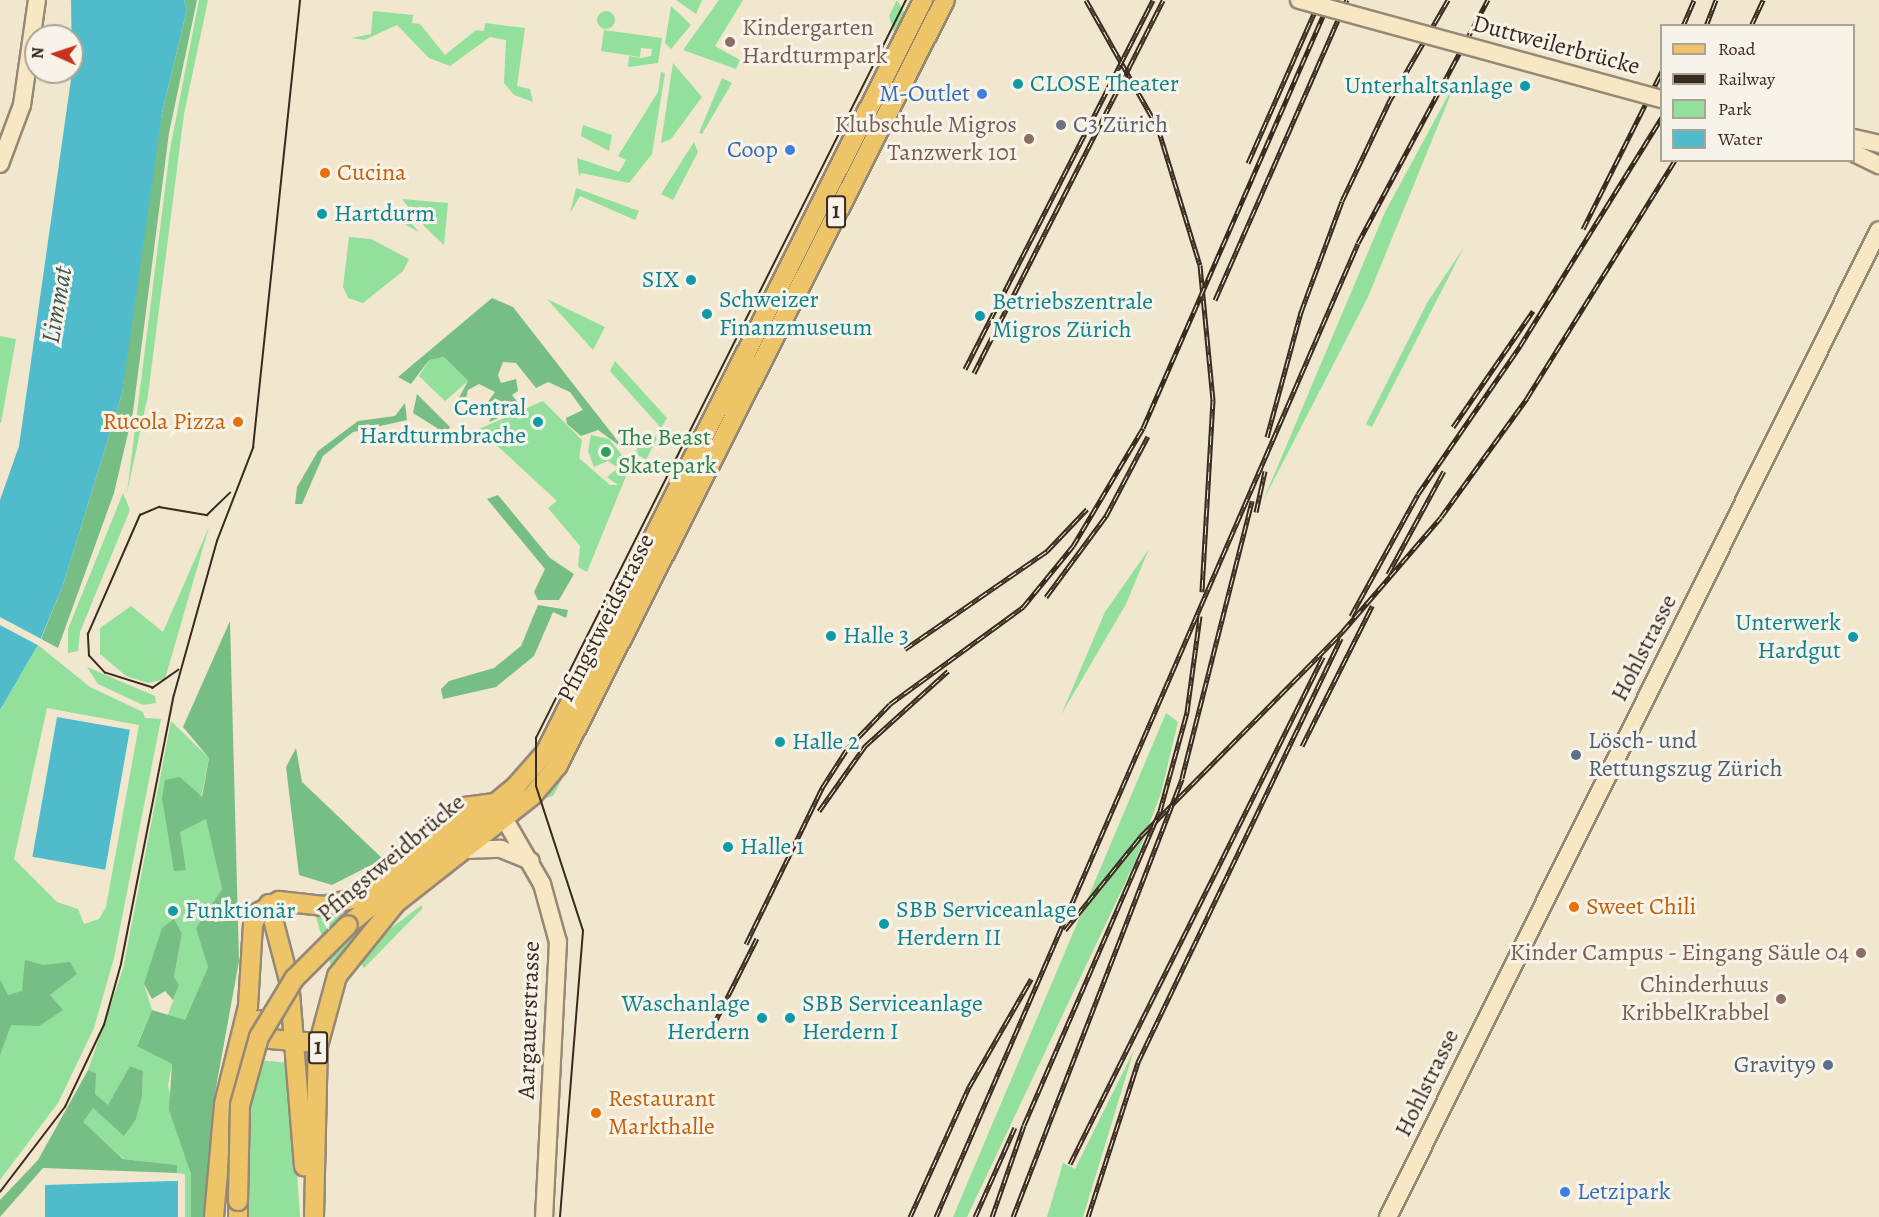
<!DOCTYPE html>
<meta charset="utf-8">
<style>
body{margin:0}
#map{position:relative;width:1879px;height:1217px;overflow:hidden;background:#f1e7cf;font-family:Alegreya,serif}
div>[style]{position:absolute}
[style*='--x']{left:calc(var(--x)*1px);top:calc(var(--y)*1px);width:calc(var(--w)*1px);rotate:calc(var(--a)*1deg)}
.green>*{inset:0;background:#93df9c}
.round{border-radius:50%}
.forest>*{inset:0;background:#76be84}
.water>*{inset:0;background:#50bccb;transform-origin:0 0}
.pier>*{inset:0;background:#f1e7cf;transform-origin:0 0}
.roads{filter:drop-shadow(2px 0 #968876) drop-shadow(-2px 0 #968876) drop-shadow(0 2px #968876) drop-shadow(0 -2px #968876)}
.secondary>*{height:16px;margin:-8px;padding:0 8px;transform-origin:8px;border-radius:8px;background:#f8e7c3}
.primary>*{height:18px;margin:-9px;padding:0 9px;transform-origin:9px;border-radius:9px;background:#eec469}
.tram>*{height:1.5px;margin:-0.75px;padding:0 0.75px;transform-origin:0.75px;border-radius:0.75px;background:#3b2a1e}
.rail>*{height:5px;margin-top:-2.5px;transform-origin:0;background:repeating-linear-gradient(90deg,#f7f3e8 0 9px,#3b2a1e 0 18px);box-sizing:border-box;border-block:2px solid #3b2a1e}
.bridges{filter:drop-shadow(2px 0 #968876) drop-shadow(-2px 0 #968876) drop-shadow(0 2px #968876) drop-shadow(0 -2px #968876)}
.secondary-bridge>*{height:16px;margin:-8px;padding:0 8px;transform-origin:8px;border-radius:8px;background:#f8e7c3}
.primary-bridge>*{height:18px;margin:-9px;padding:0 9px;transform-origin:9px;border-radius:9px;background:#eec469}
.dots>*{width:16px;height:16px;translate:-50% -50%;box-sizing:border-box;border:3px solid #f7f3e8;border-radius:50%}
span{translate:-50% -50%;white-space:nowrap;text-align:center;line-height:1.15;-webkit-text-stroke:6px #f7f3e8;paint-order:stroke}
.shield-label span{padding:2px 4px;background:#f7f3e8;border:2px solid;border-radius:4px;-webkit-text-stroke-width:0}
.shield-label{font-size:22px;color:#3b2a1e;font-weight:700}
.education-label{font-size:24px;color:#785e54}
.left{translate:0 -50%;text-align:left}
.right{translate:-100% -50%;text-align:right}
.street-label{font-size:24px;color:#3b2a1e}
.culture-label{font-size:24px;color:#0d838f}
.shop-label{font-size:24px;color:#366cbe}
.worship-label{font-size:24px;color:#5b616d}
.food-label{font-size:24px;color:#c56008}
.leisure-label{font-size:24px;color:#27864d}
.service-label{font-size:24px;color:#4e5e75}
.water-label{font-size:26px;color:#415652;font-style:italic}
.legend{position:absolute;left:1660px;top:24px;width:195px;height:138px;box-sizing:border-box;background:#f7f3e8;border:2px solid #aca397;margin:0;padding:8px 10px;list-style:none;font-size:18px;color:#3b2a1e}
.legend li{display:flex;align-items:center;gap:12px;height:30px}
.legend b{width:30px;border:2px solid #aca397}
.north{position:absolute;left:24px;top:24px;width:60px;height:60px;box-sizing:border-box;background:#f7f3e8;border:2px solid #aca397;border-radius:50%;rotate:273deg;font-size:16px;font-weight:700;line-height:24px;text-align:center;color:#3b2a1e}
.north::after{content:'';display:block;margin:auto;width:21px;height:27px;background:#c8321e;clip-path:polygon(50% 0,100% 100%,50% 72%,0 100%)}
</style>
<div id="map">
<div class="green">
<i style="clip-path:polygon(199px 0,208px 0,184px 114px,148px 395px,127px 493px,170px 149px)"></i>
<i style="clip-path:polygon(676px 0,702px 0,696px 14px)"></i>
<i style="clip-path:polygon(719px 0,743px 0,715px 46px,740px 60px,736px 69px,683px 50px)"></i>
<i style="clip-path:polygon(897px 0,904px 12px,894px 32px,889px 16px)"></i>
<i style="clip-path:polygon(671px 6px,691px 25px,671px 49px,665px 43px)"></i>
<i style="clip-path:polygon(373px 11px,413px 15px,412px 23px,420px 24px,445px 55px,476px 30px,484px 31px,485px 23px,525px 28px,517px 86px,530px 89px,533px 102px,514px 95px,504px 83px,506px 40px,490px 37px,450px 66px,429px 58px,397px 25px,364px 40px,351px 38px,371px 34px)"></i>
<i class="round" style="left:597px;top:11px;width:18px;height:18px"></i>
<i style="clip-path:polygon(604px 30px,662px 38px,658px 63px,628px 67px,629px 56px,641px 58px,651px 56px,652px 49px,641px 48px,640px 57px,601px 51px)"></i>
<i style="clip-path:polygon(673px 63px,702px 97px,671px 139px,661px 143px)"></i>
<i style="clip-path:polygon(661px 72px,665px 73px,652px 154px,629px 183px,581px 173px,579px 177px,577px 158px,619px 172px,626px 160px,618px 156px,658px 92px)"></i>
<i style="clip-path:polygon(722px 78px,732px 83px,702px 134px,699px 133px)"></i>
<i style="clip-path:polygon(1457px 79px,1368px 297px,1263px 501px,1385px 212px)"></i>
<i style="clip-path:polygon(583px 125px,612px 135px,609px 151px,581px 136px)"></i>
<i style="clip-path:polygon(694px 142px,698px 152px,673px 200px,661px 194px)"></i>
<i style="clip-path:polygon(576px 188px,639px 211px,635px 220px,580px 196px,570px 213px)"></i>
<i style="clip-path:polygon(402px 199px,448px 203px,444px 245px,422px 224px)"></i>
<i style="clip-path:polygon(372px 207px,400px 210px,419px 232px)"></i>
<i style="clip-path:polygon(349px 237px,371px 239px,409px 259px,403px 271px,363px 303px,348px 298px,343px 287px)"></i>
<i style="clip-path:polygon(1464px 247px,1372px 427px,1366px 424px,1427px 303px)"></i>
<i style="clip-path:polygon(547px 299px,605px 327px,593px 350px)"></i>
<i style="clip-path:polygon(0 336px,16px 339px,1px 423px,0 423px)"></i>
<i style="clip-path:polygon(444px 357px,468px 381px,445px 401px,419px 376px,429px 360px)"></i>
<i style="clip-path:polygon(615px 361px,667px 418px,661px 428px,610px 371px)"></i>
<i style="clip-path:polygon(543px 401px,582px 440px,579px 458px,610px 485px,618px 485px,607px 477px,618px 468px,608px 461px,594px 467px,588px 451px,591px 435px,609px 439px,627px 461px,633px 459px,587px 572px,578px 567px,580px 546px,548px 508px,557px 501px,479px 429px)"></i>
<i style="clip-path:polygon(652px 433px,657px 438px,646px 460px,635px 453px,645px 434px)"></i>
<i style="clip-path:polygon(123px 493px,130px 510px,80px 632px,78px 651px,68px 653px,68px 629px)"></i>
<i style="clip-path:polygon(209px 527px,165px 679px,148px 683px,126px 676px,100px 654px,100px 628px,131px 606px,163px 632px)"></i>
<i style="clip-path:polygon(685px 534px,565px 773px,553px 796px,543px 799px)"></i>
<i style="clip-path:polygon(1149px 549px,1126px 604px,1061px 715px,1105px 612px)"></i>
<i style="clip-path:polygon(evenodd,38px 645px,90px 687px,143px 712px,145px 718px,161px 719px,114px 958px,94px 1028px,58px 1103px,0 1180px,0 710px,38px 645px,47px 708px,139px 725px,106px 907px,99px 919px,84px 924px,78px 909px,57px 902px,14px 859px,47px 708px)"></i>
<i style="clip-path:polygon(87px 667px,155px 696px,156px 703px,143px 705px,98px 684px)"></i>
<i style="clip-path:polygon(1166px 713px,1178px 722px,1161px 793px,1135px 862px,967px 1217px,953px 1217px)"></i>
<i style="clip-path:polygon(171px 721px,209px 758px,201px 798px,180px 777px,174px 870px,186px 870px,179px 832px,206px 818px,222px 889px,197px 928px,208px 967px,185px 1020px,167px 1017px,179px 985px,174px 977px,182px 934px,144px 984px,152px 1010px,137px 1045px,172px 1064px,168px 1086px,191px 1174px,191px 1217px,185px 1217px,185px 1174px,177px 1173px,177px 1165px,124px 1159px,82px 1122px,93px 1108px,136px 1119px,142px 1097px,143px 1071px,130px 1066px,108px 1106px,95px 1094px,95px 1073px,88px 1070px,123px 969px)"></i>
<i style="clip-path:polygon(396px 896px,334px 967px,331px 966px,314px 911px)"></i>
<i style="clip-path:polygon(422px 905px,422px 909px,364px 968px,361px 964px,391px 928px)"></i>
<i style="clip-path:polygon(1134px 1050px,1083px 1217px,1047px 1217px,1063px 1163px,1075px 1169px)"></i>
<i style="clip-path:polygon(257px 1060px,290px 1063px,300px 1217px,246px 1217px,246px 1198px,223px 1197px,226px 1130px)"></i>
</div>
<div class="forest">
<i style="clip-path:polygon(184px 0,197px 0,169px 133px,133px 412px,114px 493px,58px 648px,41px 639px,63px 585px,122px 394px,138px 250px,162px 113px,187px 9px)"></i>
<i style="clip-path:polygon(492px 298px,513px 307px,624px 449px,598px 430px,581px 436px,567px 424px,566px 418px,583px 410px,570px 392px,548px 382px,536px 388px,516px 363px,503px 362px,498px 375px,501px 383px,516px 379px,518px 391px,512px 395px,522px 408px,489px 422px,499px 400px,487px 403px,495px 392px,479px 384px,468px 390px,465px 403px,455px 405px,468px 381px,444px 357px,429px 360px,411px 384px,398px 377px)"></i>
<i style="clip-path:polygon(417px 394px,450px 427px,443px 440px,437px 428px,413px 413px)"></i>
<i style="clip-path:polygon(405px 403px,407px 420px,353px 432px,323px 456px,302px 504px,295px 504px,297px 487px,318px 451px,358px 421px,395px 416px)"></i>
<i style="clip-path:polygon(498px 495px,550px 558px,574px 574px,559px 600px,538px 600px,534px 592px,545px 569px,487px 499px)"></i>
<i style="clip-path:polygon(538px 605px,568px 610px,566px 618px,553px 612px,534px 656px,496px 687px,443px 699px,441px 689px,449px 681px,494px 668px,521px 646px)"></i>
<i style="clip-path:polygon(230px 621px,239px 961px,213px 1104px,205px 1217px,191px 1217px,191px 1174px,169px 1110px,172px 1064px,137px 1046px,152px 1010px,185px 1020px,208px 967px,196px 928px,222px 889px,206px 819px,180px 832px,186px 870px,174px 871px,162px 798px,165px 780px,180px 777px,202px 797px,209px 758px,183px 727px)"></i>
<i style="clip-path:polygon(296px 748px,302px 782px,383px 859px,332px 885px,299px 875px,286px 767px)"></i>
<i style="clip-path:polygon(174px 919px,182px 934px,174px 977px,179px 985px,173px 1000px,165px 991px,152px 999px,144px 984px,162px 928px)"></i>
<i style="clip-path:polygon(25px 960px,43px 965px,70px 962px,77px 974px,50px 995px,63px 1010px,39px 1026px,11px 1025px,0 1055px,0 980px,8px 995px,22px 991px)"></i>
<i style="clip-path:polygon(130px 1066px,143px 1071px,142px 1097px,136px 1119px,124px 1136px,93px 1108px,83px 1122px,123px 1159px,177px 1165px,177px 1173px,43px 1168px,0 1217px,0 1200px,38px 1160px,88px 1070px,96px 1073px,95px 1094px,108px 1105px)"></i>
</div>
<div class="water">
<i style="clip-path:polygon(71px 0,184px 0,187px 9px,162px 113px,122px 394px,63px 585px,38px 645px,0 710px,0 500px,19px 446px,72px 72px)"></i>
<i style="left:57px;top:717px;width:74px;height:142px;rotate:10deg"></i>
<i style="clip-path:polygon(172px 1181px,178px 1181px,178px 1217px,45px 1217px,45px 1185px)"></i>
</div>
<div class="pier">
<i style="left:0;top:617px;width:49px;height:7px;rotate:28deg"></i>
</div>
<div class="roads">
<div class="secondary">
<i style="--x:1854;--y:138;--w:26;--a:13"></i>
<i style="--x:1854;--y:153;--w:28;--a:26"></i>
<i style="--x:0;--y:164;--w:63;--a:-69.6"></i>
<i style="--x:22;--y:105;--w:106;--a:-81.9"></i>
<i style="--x:497;--y:806;--w:90;--a:60"></i>
<i style="--x:542;--y:884;--w:60;--a:74.6"></i>
<i style="--x:558;--y:942;--w:275;--a:92.9"></i>
<i style="--x:463;--y:850;--w:38;--a:-2"></i>
<i style="--x:501;--y:849;--w:32;--a:22"></i>
<i style="--x:1388;--y:1217;--w:1102;--a:-63.55"></i>
</div>
<div class="primary">
<i style="--x:269;--y:904;--w:79;--a:75.3"></i>
<i style="--x:289;--y:980;--w:187;--a:85.4"></i>
<i style="--x:348;--y:925;--w:217;--a:-39.6"></i>
<i style="--x:515;--y:787;--w:45;--a:-48.6"></i>
<i style="--x:545;--y:753;--w:843;--a:-63.34"></i>
<i style="--x:258;--y:1020;--w:22;--a:58"></i>
<i style="--x:270;--y:1039;--w:38;--a:5"></i>
<i style="--x:238;--y:1201;--w:16;--a:90"></i>
<i style="--x:214;--y:1217;--w:113;--a:-84.9"></i>
<i style="--x:224;--y:1104;--w:101;--a:-76.2"></i>
<i style="--x:248;--y:1006;--w:82;--a:-86.5"></i>
<i style="--x:253;--y:924;--w:13;--a:-63"></i>
<i style="--x:259;--y:912;--w:23;--a:-29"></i>
<i style="--x:279;--y:901;--w:45;--a:6.3"></i>
<i style="--x:324;--y:906;--w:32;--a:-14"></i>
<i style="--x:355;--y:898;--w:143;--a:-39.6"></i>
<i style="--x:465;--y:807;--w:30;--a:-8"></i>
<i style="--x:314;--y:1217;--w:171;--a:-88.7"></i>
<i style="--x:318;--y:1046;--w:73;--a:-74.8"></i>
<i style="--x:337;--y:976;--w:94;--a:-51.1"></i>
<i style="--x:396;--y:903;--w:174;--a:-38.2"></i>
<i style="--x:533;--y:795;--w:39;--a:-50"></i>
<i style="--x:558;--y:765;--w:857;--a:-63.17"></i>
</div>
</div>
<div class="tram">
<i style="--x:179;--y:670;--w:32;--a:145"></i>
<i style="--x:153;--y:688;--w:50;--a:-162.6"></i>
<i style="--x:105;--y:673;--w:23;--a:-133"></i>
<i style="--x:89;--y:656;--w:22;--a:-93"></i>
<i style="--x:88;--y:634;--w:130;--a:-66.4"></i>
<i style="--x:140;--y:515;--w:21;--a:-23"></i>
<i style="--x:159;--y:507;--w:49;--a:9.5"></i>
<i style="--x:207;--y:515;--w:32;--a:-44"></i>
<i style="--x:0;--y:1192;--w:107;--a:-52.6"></i>
<i style="--x:65;--y:1107;--w:91;--a:-64.6"></i>
<i style="--x:104;--y:1025;--w:63;--a:-74.4"></i>
<i style="--x:121;--y:964;--w:274;--a:-78.9"></i>
<i style="--x:174;--y:695;--w:160;--a:-74.4"></i>
<i style="--x:217;--y:541;--w:100;--a:-68.8"></i>
<i style="--x:253;--y:448;--w:450;--a:-84"></i>
<i style="--x:560;--y:1217;--w:287;--a:-85.4"></i>
<i style="--x:583;--y:931;--w:152;--a:-108"></i>
<i style="--x:536;--y:786;--w:48;--a:-90"></i>
<i style="--x:536;--y:738;--w:826;--a:-63.37"></i>
</div>
<div class="rail">
<i style="--x:1086;--y:0;--w:147;--a:60.6"></i>
<i style="--x:1158;--y:128;--w:143;--a:73"></i>
<i style="--x:1200;--y:265;--w:136;--a:84.5"></i>
<i style="--x:1213;--y:400;--w:192;--a:93.3"></i>
<i style="--x:1683;--y:26;--w:28;--a:-67"></i>
<i style="--x:1706;--y:26;--w:28;--a:-69"></i>
<i style="--x:1751;--y:26;--w:29;--a:-65"></i>
<i style="--x:1248;--y:163;--w:178;--a:-66.2"></i>
<i style="--x:1583;--y:229;--w:177;--a:-63.4"></i>
<i style="--x:1215;--y:300;--w:328;--a:-66.3"></i>
<i style="--x:965;--y:369;--w:414;--a:-63"></i>
<i style="--x:974;--y:373;--w:418;--a:-63.1"></i>
<i style="--x:1453;--y:427;--w:141;--a:-55.4"></i>
<i style="--x:1267;--y:437;--w:130;--a:-74.8"></i>
<i style="--x:1301;--y:312;--w:118;--a:-69.7"></i>
<i style="--x:1342;--y:201;--w:112;--a:-64.6"></i>
<i style="--x:1390;--y:100;--w:116;--a:-59.9"></i>
<i style="--x:1256;--y:512;--w:42;--a:-77.6"></i>
<i style="--x:1388;--y:574;--w:117;--a:-61.5"></i>
<i style="--x:1046;--y:597;--w:101;--a:-53.5"></i>
<i style="--x:1106;--y:516;--w:90;--a:-62.3"></i>
<i style="--x:1351;--y:616;--w:139;--a:-61.2"></i>
<i style="--x:1418;--y:494;--w:180;--a:-55.4"></i>
<i style="--x:1520;--y:346;--w:269;--a:-58.2"></i>
<i style="--x:905;--y:649;--w:173;--a:-34.6"></i>
<i style="--x:1047;--y:551;--w:58;--a:-46.4"></i>
<i style="--x:1302;--y:746;--w:157;--a:-63.4"></i>
<i style="--x:819;--y:811;--w:80;--a:-54.7"></i>
<i style="--x:865;--y:746;--w:112;--a:-42.1"></i>
<i style="--x:1065;--y:930;--w:121;--a:-51"></i>
<i style="--x:1141;--y:836;--w:288;--a:-45.4"></i>
<i style="--x:1343;--y:631;--w:150;--a:-49.3"></i>
<i style="--x:1441;--y:517;--w:147;--a:-54.1"></i>
<i style="--x:1527;--y:398;--w:280;--a:-58.1"></i>
<i style="--x:746;--y:944;--w:174;--a:-64"></i>
<i style="--x:822;--y:788;--w:46;--a:-57.3"></i>
<i style="--x:847;--y:749;--w:62;--a:-46.3"></i>
<i style="--x:890;--y:704;--w:165;--a:-36.1"></i>
<i style="--x:1023;--y:607;--w:79;--a:-50.7"></i>
<i style="--x:1073;--y:546;--w:137;--a:-59.3"></i>
<i style="--x:1143;--y:428;--w:467;--a:-66.4"></i>
<i style="--x:713;--y:1026;--w:98;--a:-63.4"></i>
<i style="--x:1070;--y:1164;--w:567;--a:-63.48"></i>
<i style="--x:910;--y:1217;--w:143;--a:-65.6"></i>
<i style="--x:969;--y:1087;--w:125;--a:-60.1"></i>
<i style="--x:936;--y:1217;--w:1061;--a:-66.57"></i>
<i style="--x:1358;--y:243;--w:276;--a:-61.9"></i>
<i style="--x:975;--y:1217;--w:98;--a:-66"></i>
<i style="--x:992;--y:1217;--w:97;--a:-70.8"></i>
<i style="--x:1024;--y:1125;--w:342;--a:-66.6"></i>
<i style="--x:1160;--y:811;--w:103;--a:-74.7"></i>
<i style="--x:1187;--y:712;--w:97;--a:-82.3"></i>
<i style="--x:1013;--y:1217;--w:470;--a:-68.9"></i>
<i style="--x:1182;--y:778;--w:286;--a:-75.8"></i>
<i style="--x:1088;--y:1217;--w:163;--a:-72.1"></i>
<i style="--x:1138;--y:1062;--w:470;--a:-64.4"></i>
</div>
<div class="bridges">
<div class="secondary-bridge">
<i style="--x:1299;--y:0;--w:376;--a:15.3"></i>
</div>
<div class="primary-bridge">
<i style="--x:238;--y:1201;--w:96;--a:-88.8"></i>
<i style="--x:240;--y:1105;--w:71;--a:-74.4"></i>
<i style="--x:259;--y:1037;--w:68;--a:-58.9"></i>
<i style="--x:294;--y:979;--w:76;--a:-45"></i>
</div>
</div>
<div class="dots">
<i style="left:730px;top:42px;background:#8d6e63"></i>
<i style="left:1018px;top:84px;background:#0f9aa8"></i>
<i style="left:1525px;top:86px;background:#0f9aa8"></i>
<i style="left:982px;top:94px;background:#3f7fe0"></i>
<i style="left:1061px;top:125px;background:#6b7280"></i>
<i style="left:1029px;top:139px;background:#8d6e63"></i>
<i style="left:790px;top:150px;background:#3f7fe0"></i>
<i style="left:325px;top:173px;background:#e8710a"></i>
<i style="left:322px;top:214px;background:#0f9aa8"></i>
<i style="left:691px;top:280px;background:#0f9aa8"></i>
<i style="left:707px;top:314px;background:#0f9aa8"></i>
<i style="left:980px;top:316px;background:#0f9aa8"></i>
<i style="left:238px;top:422px;background:#e8710a"></i>
<i style="left:538px;top:422px;background:#0f9aa8"></i>
<i style="left:606px;top:452px;background:#2e9e5b"></i>
<i style="left:831px;top:636px;background:#0f9aa8"></i>
<i style="left:1853px;top:637px;background:#0f9aa8"></i>
<i style="left:780px;top:742px;background:#0f9aa8"></i>
<i style="left:1576px;top:755px;background:#5c6f8a"></i>
<i style="left:728px;top:847px;background:#0f9aa8"></i>
<i style="left:1574px;top:907px;background:#e8710a"></i>
<i style="left:173px;top:911px;background:#0f9aa8"></i>
<i style="left:884px;top:924px;background:#0f9aa8"></i>
<i style="left:1861px;top:953px;background:#8d6e63"></i>
<i style="left:1781px;top:999px;background:#8d6e63"></i>
<i style="left:762px;top:1018px;background:#0f9aa8"></i>
<i style="left:790px;top:1018px;background:#0f9aa8"></i>
<i style="left:1828px;top:1065px;background:#5c6f8a"></i>
<i style="left:596px;top:1113px;background:#e8710a"></i>
<i style="left:1565px;top:1192px;background:#3f7fe0"></i>
</div>
<div class="shield-label">
<span style="left:836px;top:212px">1</span>
<span style="left:318px;top:1048px">1</span>
</div>
<div class="education-label">
<span class="left" style="left:742px;top:42px">Kindergarten<br>Hardturmpark</span>
<span class="right" style="left:1017px;top:139px">Klubschule Migros<br>Tanzwerk 101</span>
<span class="right" style="left:1849px;top:953px">Kinder Campus - Eingang Säule 04</span>
<span class="right" style="left:1769px;top:999px">Chinderhuus<br>KribbelKrabbel</span>
</div>
<div class="street-label">
<span style="left:1556px;top:45px;rotate:15deg">Duttweilerbrücke</span>
<span style="left:606px;top:618px;rotate:-63deg">Pfingstweidstrasse</span>
<span style="left:1644px;top:648px;rotate:-63deg">Hohlstrasse</span>
<span style="left:391px;top:858px;rotate:-40deg">Pfingstweidbrücke</span>
<span style="left:529px;top:1020px;rotate:-88deg">Aargauerstrasse</span>
<span style="left:1427px;top:1083px;rotate:-64deg">Hohlstrasse</span>
</div>
<div class="culture-label">
<span class="left" style="left:1030px;top:84px">CLOSE Theater</span>
<span class="right" style="left:1513px;top:86px">Unterhaltsanlage</span>
<span class="left" style="left:334px;top:214px">Hartdurm</span>
<span class="right" style="left:679px;top:280px">SIX</span>
<span class="left" style="left:719px;top:314px">Schweizer<br>Finanzmuseum</span>
<span class="left" style="left:992px;top:316px">Betriebszentrale<br>Migros Zürich</span>
<span class="right" style="left:526px;top:422px">Central<br>Hardturmbrache</span>
<span class="right" style="left:1841px;top:637px">Unterwerk<br>Hardgut</span>
<span class="left" style="left:843px;top:636px">Halle 3</span>
<span class="left" style="left:792px;top:742px">Halle 2</span>
<span class="left" style="left:740px;top:847px">Halle 1</span>
<span class="left" style="left:896px;top:924px">SBB Serviceanlage<br>Herdern II</span>
<span class="left" style="left:185px;top:911px">Funktionär</span>
<span class="right" style="left:750px;top:1018px">Waschanlage<br>Herdern</span>
<span class="left" style="left:802px;top:1018px">SBB Serviceanlage<br>Herdern I</span>
</div>
<div class="shop-label">
<span class="right" style="left:970px;top:94px">M-Outlet</span>
<span class="right" style="left:778px;top:150px">Coop</span>
<span class="left" style="left:1577px;top:1192px">Letzipark</span>
</div>
<div class="worship-label">
<span class="left" style="left:1073px;top:125px">C3 Zürich</span>
</div>
<div class="food-label">
<span class="left" style="left:337px;top:173px">Cucina</span>
<span class="right" style="left:226px;top:422px">Rucola Pizza</span>
<span class="left" style="left:1586px;top:907px">Sweet Chili</span>
<span class="left" style="left:608px;top:1113px">Restaurant<br>Markthalle</span>
</div>
<div class="leisure-label">
<span class="left" style="left:618px;top:452px">The Beast<br>Skatepark</span>
</div>
<div class="service-label">
<span class="left" style="left:1588px;top:755px">Lösch- und<br>Rettungszug Zürich</span>
<span class="right" style="left:1816px;top:1065px">Gravity9</span>
</div>
<div class="water-label">
<span style="left:57px;top:305px;rotate:-80deg">Limmat</span>
</div>
<ul class="legend">
<li><b style="height:8px;background:#eec469"></b>Road</li>
<li><b style="height:8px;background:#3b2a1e"></b>Railway</li>
<li><b style="height:16px;background:#93df9c"></b>Park</li>
<li><b style="height:16px;background:#50bccb"></b>Water</li>
</ul>
<div class="north">N</div>
</div>
